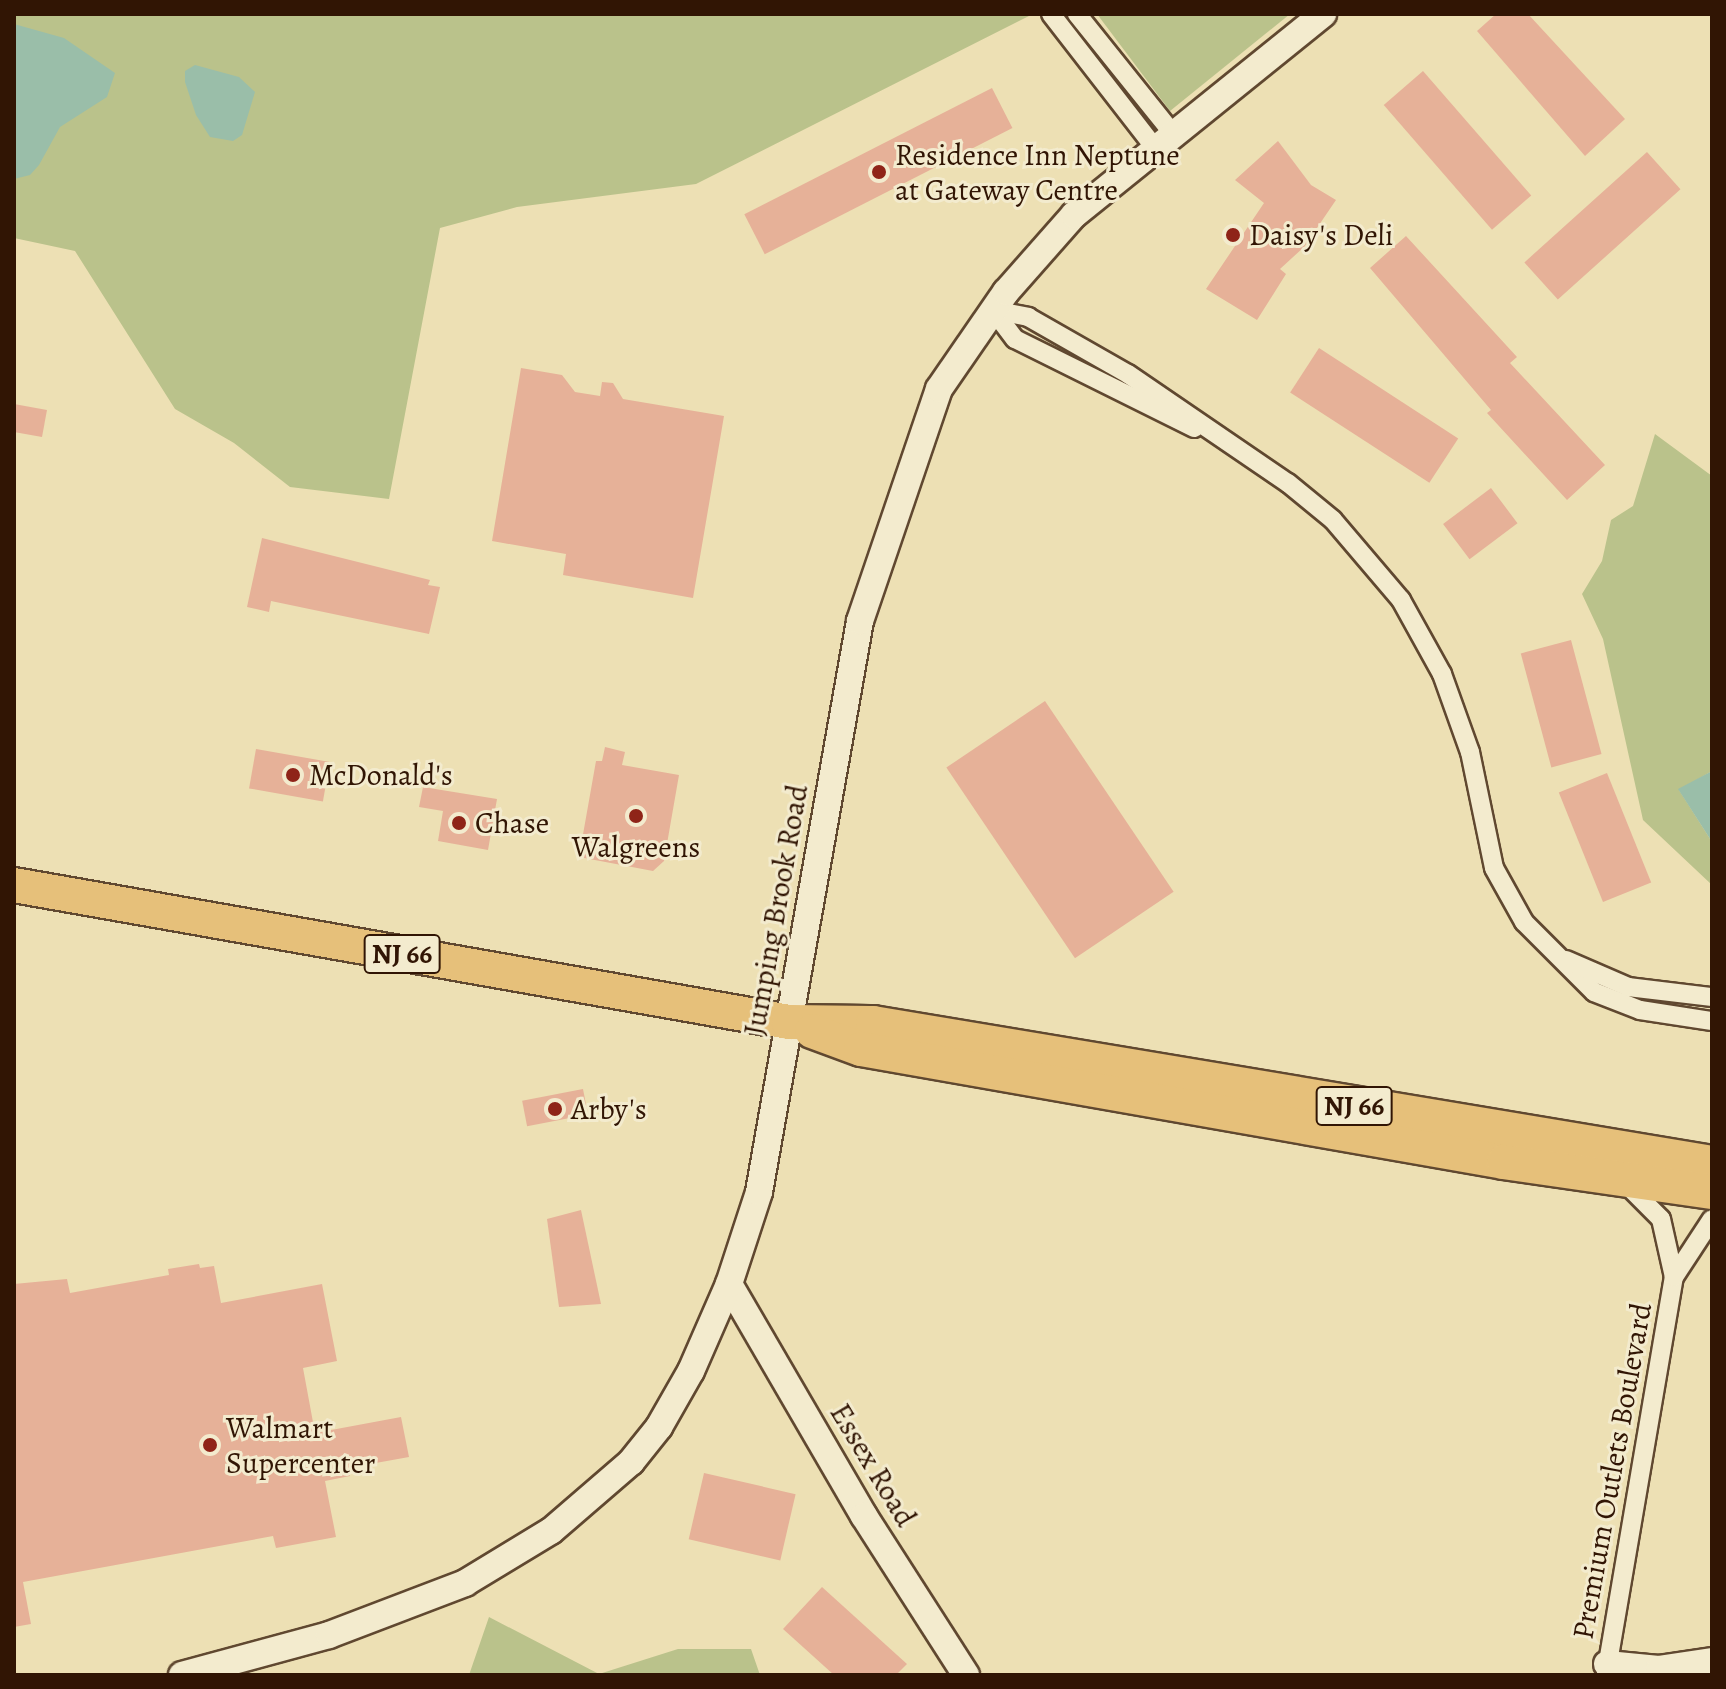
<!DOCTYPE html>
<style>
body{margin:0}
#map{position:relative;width:1726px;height:1689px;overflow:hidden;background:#ede0b4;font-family:Alegreya,serif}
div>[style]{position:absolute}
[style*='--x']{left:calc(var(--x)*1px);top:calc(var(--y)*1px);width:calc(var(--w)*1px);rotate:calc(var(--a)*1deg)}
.green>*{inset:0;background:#bac28b}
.water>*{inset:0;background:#9abea9}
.building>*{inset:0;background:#e6b198;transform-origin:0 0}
.roads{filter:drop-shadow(2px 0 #604830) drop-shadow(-2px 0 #604830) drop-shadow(0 2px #604830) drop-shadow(0 -2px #604830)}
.street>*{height:18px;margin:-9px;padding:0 9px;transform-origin:9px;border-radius:9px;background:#f3ebce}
.secondary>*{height:26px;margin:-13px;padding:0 13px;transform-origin:13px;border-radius:13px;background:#f3ebce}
.highway>*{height:34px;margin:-17px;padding:0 17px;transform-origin:17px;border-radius:17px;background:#e6c07a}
.dots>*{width:22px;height:22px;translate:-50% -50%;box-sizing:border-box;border:4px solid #f3ebce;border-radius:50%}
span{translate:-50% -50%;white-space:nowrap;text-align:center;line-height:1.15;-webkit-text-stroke:6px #f3ebce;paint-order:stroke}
.shield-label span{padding:2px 6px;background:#f3ebce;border:2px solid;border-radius:6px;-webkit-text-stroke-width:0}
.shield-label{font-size:28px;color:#311504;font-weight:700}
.poi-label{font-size:30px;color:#311504}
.left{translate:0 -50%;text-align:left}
.street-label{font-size:30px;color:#311504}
.frame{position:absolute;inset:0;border:16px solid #311504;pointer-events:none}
</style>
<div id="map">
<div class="green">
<i style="clip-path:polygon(14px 14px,1028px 14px,1029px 16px,696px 184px,517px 207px,440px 228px,389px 499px,290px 487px,234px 443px,175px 409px,75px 251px,14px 238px)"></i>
<i style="clip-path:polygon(1097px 14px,1290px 14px,1170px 111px)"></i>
<i style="clip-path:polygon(1655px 434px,1712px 476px,1712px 771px,1679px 790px,1712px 842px,1712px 885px,1643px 820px,1603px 639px,1582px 594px,1602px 561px,1611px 520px,1633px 506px)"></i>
<i style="clip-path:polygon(489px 1617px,599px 1674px,678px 1649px,751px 1649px,760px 1675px,469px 1675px)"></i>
</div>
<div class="water">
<i style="clip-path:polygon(14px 24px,64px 38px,115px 73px,107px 97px,60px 127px,39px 165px,30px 175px,14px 179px)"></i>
<i style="clip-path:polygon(195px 65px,239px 77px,255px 92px,242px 135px,233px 141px,210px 137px,196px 115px,185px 82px,185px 71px)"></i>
<i style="clip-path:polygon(1712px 771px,1712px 842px,1678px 789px)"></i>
</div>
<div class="building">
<i style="clip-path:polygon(1496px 14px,1528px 14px,1625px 119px,1585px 156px,1477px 31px)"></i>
<i style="left:1423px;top:71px;width:165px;height:52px;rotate:49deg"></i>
<i style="left:992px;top:88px;width:45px;height:278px;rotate:63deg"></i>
<i style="clip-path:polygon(1278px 141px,1311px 185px,1336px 200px,1304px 247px,1280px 269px,1286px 274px,1257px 320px,1206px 289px,1264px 203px,1235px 180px)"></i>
<i style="left:1647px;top:152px;width:50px;height:165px;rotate:48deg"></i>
<i style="clip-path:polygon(1406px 236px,1517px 357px,1510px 363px,1605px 465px,1567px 500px,1487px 413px,1491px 410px,1370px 268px)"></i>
<i style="left:1319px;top:348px;width:166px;height:53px;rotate:33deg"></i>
<i style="clip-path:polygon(521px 368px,562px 375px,575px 392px,600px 396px,602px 382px,613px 383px,623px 399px,724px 416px,693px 598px,563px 575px,566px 554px,492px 541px)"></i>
<i style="clip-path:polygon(14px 404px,47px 410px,42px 437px,14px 432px)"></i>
<i style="left:1491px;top:488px;width:44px;height:60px;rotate:53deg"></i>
<i style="clip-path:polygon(262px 538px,430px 580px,428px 585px,440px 587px,429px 634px,271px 601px,269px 612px,247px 607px)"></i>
<i style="left:1571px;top:640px;width:118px;height:52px;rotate:75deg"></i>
<i style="left:1045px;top:701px;width:230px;height:119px;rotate:56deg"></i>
<i style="clip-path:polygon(605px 747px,625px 752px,622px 765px,679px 775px,664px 861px,653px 871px,579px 857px,596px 761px,602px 761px)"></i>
<i style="left:256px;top:749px;width:75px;height:40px;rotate:10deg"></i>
<i style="left:1607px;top:773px;width:118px;height:52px;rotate:68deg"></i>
<i style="clip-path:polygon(423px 787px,497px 799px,488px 850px,438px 841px,443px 811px,419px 807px)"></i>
<i style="left:583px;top:1089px;width:26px;height:62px;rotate:79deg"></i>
<i style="clip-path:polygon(581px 1210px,601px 1304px,559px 1307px,547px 1219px)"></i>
<i style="clip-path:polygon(199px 1264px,200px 1268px,214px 1266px,221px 1303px,322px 1284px,337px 1361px,303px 1368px,315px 1433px,401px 1417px,409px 1457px,348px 1468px,350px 1476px,325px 1481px,336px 1537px,276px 1548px,273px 1536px,23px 1582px,31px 1624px,14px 1627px,14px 1284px,67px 1279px,70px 1293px,169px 1275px,168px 1269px)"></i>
<i style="left:704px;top:1473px;width:94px;height:68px;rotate:13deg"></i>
<i style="clip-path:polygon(822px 1587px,907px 1664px,896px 1675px,834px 1675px,783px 1629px)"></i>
</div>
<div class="roads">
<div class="street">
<i style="--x:1051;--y:14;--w:170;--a:52.2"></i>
<i style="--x:1077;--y:14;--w:154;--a:51.3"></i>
<i style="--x:993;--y:310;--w:36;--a:11"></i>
<i style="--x:1028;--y:317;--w:115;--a:29.7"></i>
<i style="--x:1128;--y:374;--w:194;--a:34.3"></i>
<i style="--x:1288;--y:483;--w:58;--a:39.4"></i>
<i style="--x:1333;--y:520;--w:105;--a:49.6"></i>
<i style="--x:1401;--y:600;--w:85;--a:61"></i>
<i style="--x:1442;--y:674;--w:83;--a:70.3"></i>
<i style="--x:1470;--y:752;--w:118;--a:78.3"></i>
<i style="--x:1494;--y:868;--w:62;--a:60.9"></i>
<i style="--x:1524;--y:922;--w:99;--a:45"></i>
<i style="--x:1594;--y:992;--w:49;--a:21.4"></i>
<i style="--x:1640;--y:1010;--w:73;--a:8.7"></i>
<i style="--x:993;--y:310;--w:36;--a:53"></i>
<i style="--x:1015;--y:339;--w:200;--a:26.4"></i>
<i style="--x:1566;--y:960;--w:68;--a:23.5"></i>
<i style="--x:1628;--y:987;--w:85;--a:6.8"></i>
<i style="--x:1626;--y:1184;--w:49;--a:45"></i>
<i style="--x:1661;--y:1219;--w:59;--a:77.4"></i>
<i style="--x:1606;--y:1674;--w:403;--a:-80.3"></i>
<i style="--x:1674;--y:1277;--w:69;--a:-56.8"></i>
</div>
<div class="secondary">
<i style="--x:729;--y:1284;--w:268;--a:59.8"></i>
<i style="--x:864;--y:1516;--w:189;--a:57.3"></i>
<i style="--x:1607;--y:1664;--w:52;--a:5.5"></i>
<i style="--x:1659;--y:1669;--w:54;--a:-8.6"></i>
<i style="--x:182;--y:1675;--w:152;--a:-15.2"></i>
<i style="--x:329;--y:1635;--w:146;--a:-20.9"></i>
<i style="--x:465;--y:1583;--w:100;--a:-31.2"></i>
<i style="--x:551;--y:1531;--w:106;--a:-40.8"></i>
<i style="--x:631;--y:1462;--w:45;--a:-51.3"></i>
<i style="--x:659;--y:1427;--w:64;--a:-60.3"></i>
<i style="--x:691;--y:1371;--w:95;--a:-66.4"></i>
<i style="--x:729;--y:1284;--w:97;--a:-71.9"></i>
<i style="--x:759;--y:1192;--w:580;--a:-79.97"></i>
<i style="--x:860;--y:621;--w:245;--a:-71.2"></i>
<i style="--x:939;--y:389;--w:118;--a:-55.4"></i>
<i style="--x:1006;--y:292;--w:103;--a:-48.6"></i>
<i style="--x:1074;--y:215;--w:320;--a:-38.9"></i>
</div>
<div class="highway">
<i style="--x:14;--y:885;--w:787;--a:10.02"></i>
<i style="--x:789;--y:1022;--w:84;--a:0.7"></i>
<i style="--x:873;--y:1023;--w:851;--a:9.47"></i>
<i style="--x:812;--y:1031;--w:52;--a:20.2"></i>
<i style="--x:861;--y:1049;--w:653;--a:9.97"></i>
<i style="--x:1504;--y:1162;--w:210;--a:8.2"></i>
</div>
</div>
<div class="dots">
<i style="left:879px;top:172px;background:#8f2418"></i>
<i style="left:1233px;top:235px;background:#8f2418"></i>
<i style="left:293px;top:775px;background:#8f2418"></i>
<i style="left:636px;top:816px;background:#8f2418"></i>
<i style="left:459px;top:823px;background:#8f2418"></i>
<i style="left:555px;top:1109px;background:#8f2418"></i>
<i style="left:210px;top:1445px;background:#8f2418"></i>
</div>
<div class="shield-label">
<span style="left:402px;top:954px">NJ 66</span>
<span style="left:1354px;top:1106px">NJ 66</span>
</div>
<div class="poi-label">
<span class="left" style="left:895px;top:172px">Residence Inn Neptune<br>at Gateway Centre</span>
<span class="left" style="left:1249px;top:235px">Daisy's Deli</span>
<span class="left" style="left:309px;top:775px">McDonald's</span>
<span class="left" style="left:475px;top:823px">Chase</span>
<span style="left:636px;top:847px">Walgreens</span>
<span class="left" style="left:571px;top:1109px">Arby's</span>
<span class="left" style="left:226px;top:1445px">Walmart<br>Supercenter</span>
</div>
<div class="street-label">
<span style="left:776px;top:910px;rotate:-80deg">Jumping Brook Road</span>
<span style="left:873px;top:1465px;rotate:59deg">Essex Road</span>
<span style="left:1612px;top:1471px;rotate:-80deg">Premium Outlets Boulevard</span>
</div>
<div class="frame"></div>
</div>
